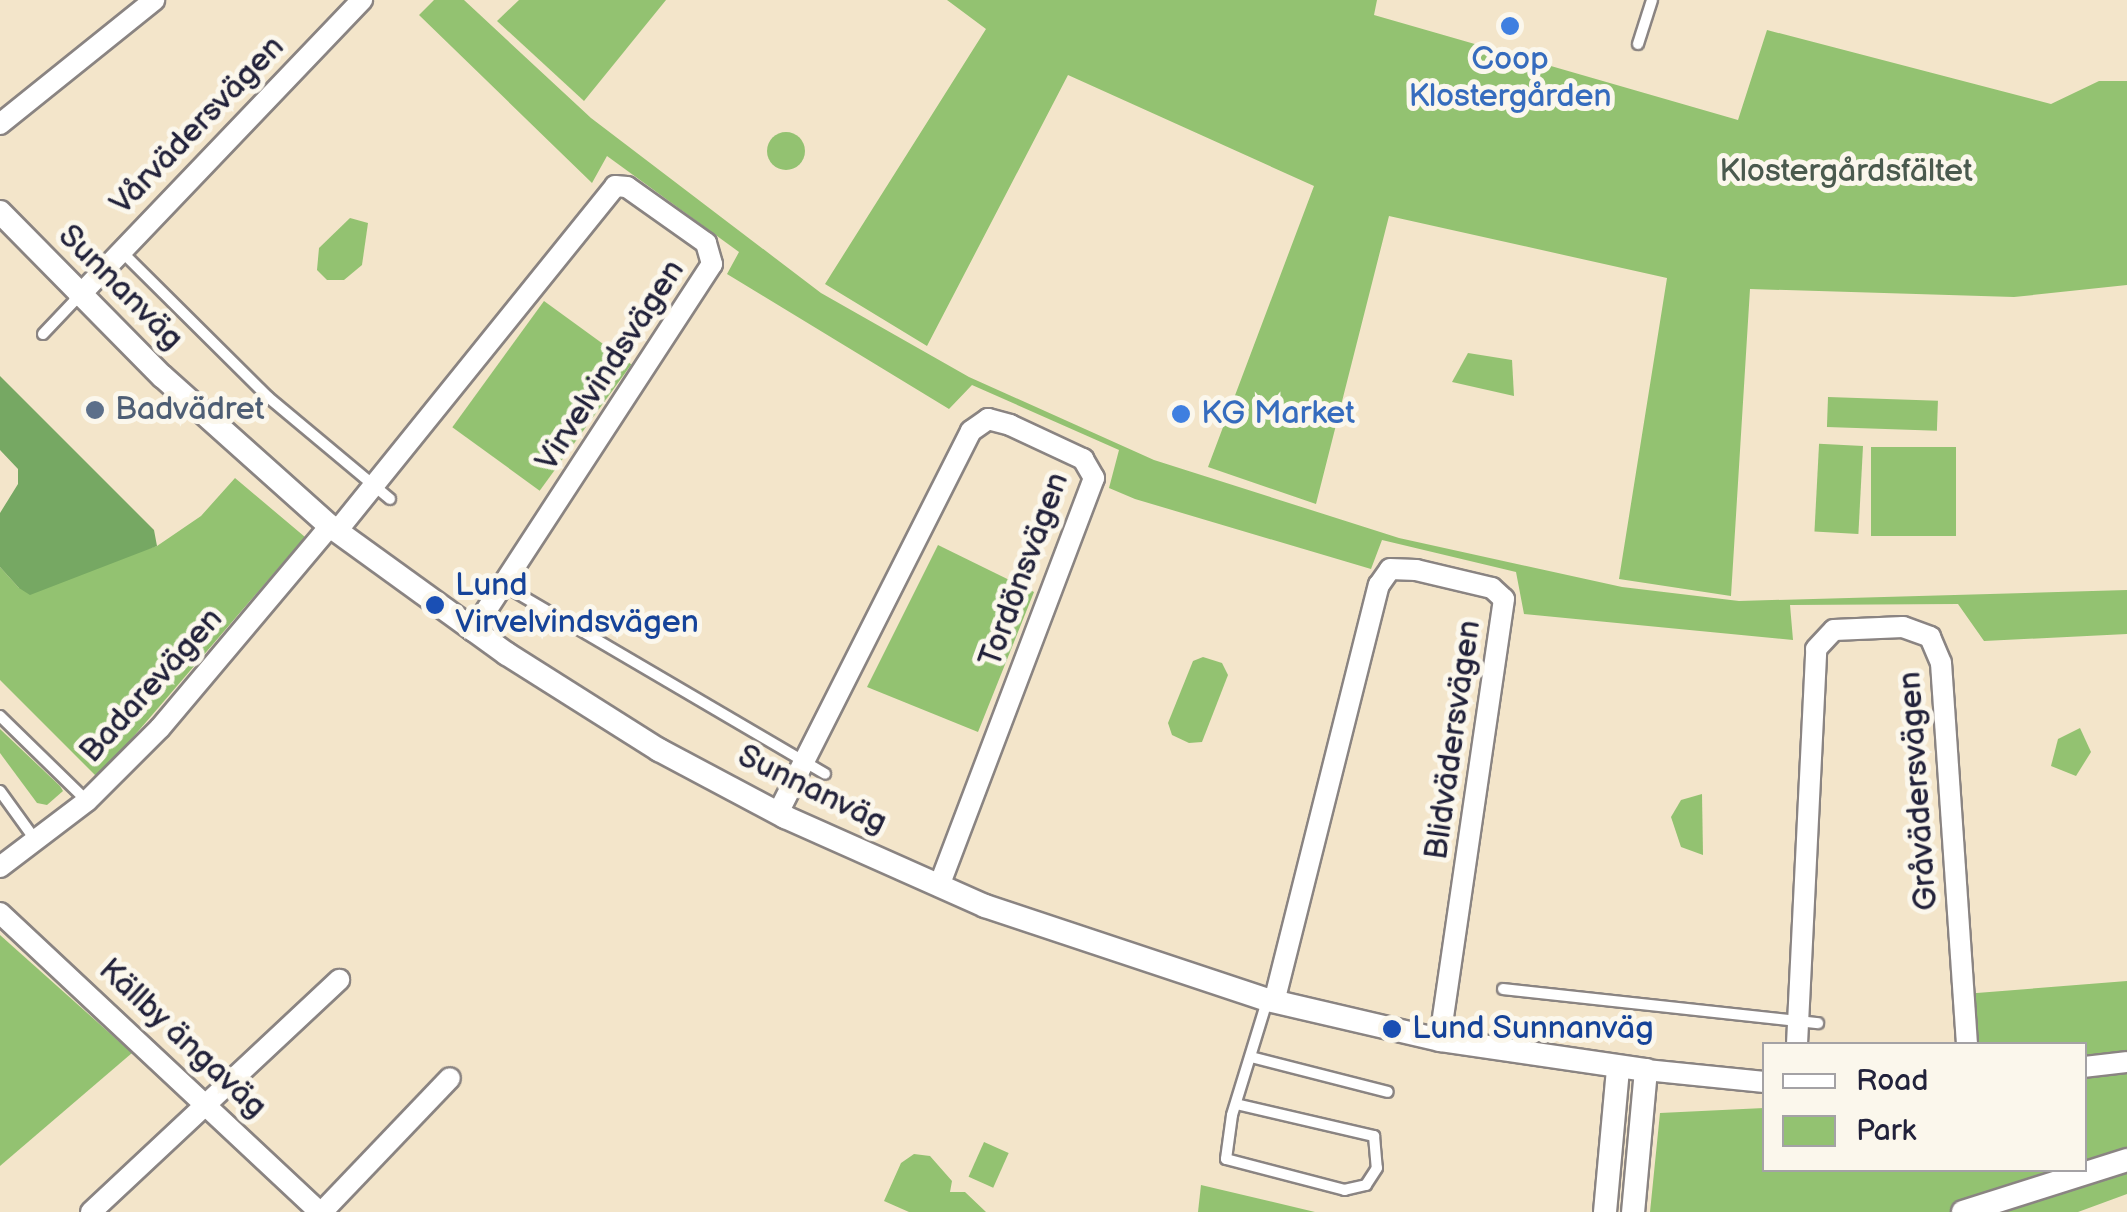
<!DOCTYPE html>
<meta charset="utf-8">
<style>
body{margin:0}
#map{position:relative;width:2127px;height:1212px;overflow:hidden;background:#f3e5ca;font-family:"Balsamiq Sans",sans-serif}
div>[style]{position:absolute}
[style*='--x']{left:calc(var(--x)*1px);top:calc(var(--y)*1px);width:calc(var(--w)*1px);rotate:calc(var(--a)*1deg)}
.green>*{inset:0;background:#93c271;transform-origin:0 0}
.round{border-radius:50%}
.forest>*{inset:0;background:#76a863}
.roads{filter:drop-shadow(2px 0 #8a8482) drop-shadow(-2px 0 #8a8482) drop-shadow(0 2px #8a8482) drop-shadow(0 -2px #8a8482)}
.service>*{height:10px;margin:-5px;padding:0 5px;transform-origin:5px;border-radius:5px;background:#fff}
.minor>*{height:20px;margin:-10px;padding:0 10px;transform-origin:10px;border-radius:10px;background:#fff}
.tertiary>*{height:22px;margin:-11px;padding:0 11px;transform-origin:11px;border-radius:11px;background:#fff}
.dots>*{width:28px;height:28px;translate:-50% -50%;box-sizing:border-box;border:5px solid #fbf7ec;border-radius:50%}
span{translate:-50% -50%;white-space:nowrap;text-align:center;line-height:1.15;-webkit-text-stroke:10px #fbf7ec;paint-order:stroke}
.shop-label{font-size:32px;color:#366cbe}
.left{translate:0 -50%;text-align:left}
.street-label{font-size:32px;color:#22223b}
.park-label{font-size:32px;color:#4a5a4e}
.service-label{font-size:32px;color:#4e5e75}
.transit-label{font-size:32px;color:#164399}
.legend{position:absolute;left:1762px;top:1042px;width:325px;height:130px;box-sizing:border-box;background:#fbf7ec;border:2px solid #a4a2a5;margin:0;padding:12px 18px;list-style:none;font-size:30px;color:#22223b}
.legend li{display:flex;align-items:center;gap:20px;height:50px}
.legend b{width:50px;border:2px solid #a4a2a5}
</style>
<div id="map">
<div class="green">
<i style="clip-path:polygon(434px 0,464px 0,591px 118px,821px 293px,969px 377px,1154px 460px,1399px 538px,1622px 587px,1739px 601px,2127px 590px,2127px 634px,1984px 641px,1958px 604px,1790px 605px,1793px 640px,1524px 614px,1516px 572px,1382px 540px,1371px 569px,1135px 499px,1109px 488px,1119px 450px,972px 385px,949px 409px,727px 274px,739px 252px,607px 156px,592px 183px,419px 15px)"></i>
<i style="clip-path:polygon(519px 0,666px 0,584px 101px,497px 21px)"></i>
<i style="clip-path:polygon(947px 0,1377px 0,1374px 15px,1738px 120px,1767px 30px,2051px 104px,2099px 81px,2127px 81px,2127px 285px,2014px 297px,1750px 289px,1731px 596px,1619px 579px,1667px 278px,1389px 216px,1316px 504px,1208px 467px,1314px 186px,1068px 75px,927px 346px,825px 284px,986px 29px)"></i>
<i class="round" style="left:767px;top:132px;width:38px;height:38px"></i>
<i style="clip-path:polygon(350px 218px,368px 223px,362px 265px,344px 280px,327px 280px,317px 270px,319px 248px)"></i>
<i style="left:544px;top:301px;width:108px;height:156px;rotate:36deg"></i>
<i style="clip-path:polygon(1468px 353px,1512px 360px,1514px 396px,1452px 382px)"></i>
<i style="left:1828px;top:397px;width:110px;height:30px;rotate:2deg"></i>
<i style="left:1863px;top:446px;width:88px;height:44px;rotate:93deg"></i>
<i style="left:1871px;top:447px;width:85px;height:89px"></i>
<i style="clip-path:polygon(235px 478px,305px 537px,98px 778px,0 680px,0 567px,19px 588px,157px 546px,201px 516px)"></i>
<i style="clip-path:polygon(938px 545px,1034px 592px,978px 732px,867px 687px)"></i>
<i style="clip-path:polygon(1203px 657px,1222px 663px,1228px 675px,1202px 742px,1189px 743px,1172px 735px,1168px 723px,1193px 661px)"></i>
<i style="clip-path:polygon(2080px 728px,2091px 752px,2076px 776px,2051px 766px,2058px 739px)"></i>
<i style="clip-path:polygon(0 729px,60px 786px,63px 791px,47px 805px,37px 803px,0 753px)"></i>
<i style="clip-path:polygon(1702px 794px,1703px 855px,1681px 847px,1671px 817px,1681px 800px)"></i>
<i style="clip-path:polygon(0 935px,132px 1053px,0 1166px)"></i>
<i style="clip-path:polygon(2127px 981px,2127px 1194px,2078px 1212px,1650px 1212px,1660px 1113px,1764px 1108px,1764px 1170px,2084px 1170px,2084px 1044px,1968px 1044px,1964px 994px)"></i>
<i style="left:984px;top:1142px;width:27px;height:38px;rotate:24deg"></i>
<i style="clip-path:polygon(914px 1154px,930px 1156px,952px 1181px,950px 1192px,965px 1192px,986px 1212px,909px 1212px,884px 1201px,901px 1163px)"></i>
<i style="clip-path:polygon(1201px 1185px,1315px 1212px,1198px 1212px)"></i>
</div>
<div class="forest">
<i style="clip-path:polygon(0 376px,154px 530px,157px 546px,30px 595px,19px 588px,0 567px,0 513px,18px 484px,18px 469px,0 450px)"></i>
</div>
<div class="roads">
<div class="service">
<i style="--x:1638;--y:44;--w:46;--a:-72.3"></i>
<i style="--x:120;--y:250;--w:209;--a:44.8"></i>
<i style="--x:268;--y:397;--w:159;--a:39.9"></i>
<i style="--x:43;--y:334;--w:52;--a:-46.5"></i>
<i style="--x:505;--y:586;--w:371;--a:30.4"></i>
<i style="--x:0;--y:716;--w:120;--a:44.3"></i>
<i style="--x:0;--y:791;--w:62;--a:54.2"></i>
<i style="--x:1503;--y:989;--w:317;--a:6.2"></i>
<i style="--x:1251;--y:1057;--w:141;--a:14.3"></i>
<i style="--x:1236;--y:1104;--w:142;--a:13.1"></i>
<i style="--x:1374;--y:1136;--w:32;--a:85"></i>
<i style="--x:1377;--y:1168;--w:20;--a:123"></i>
<i style="--x:1366;--y:1185;--w:22;--a:167"></i>
<i style="--x:1345;--y:1190;--w:123;--a:-165.4"></i>
<i style="--x:1226;--y:1159;--w:44;--a:-82.2"></i>
<i style="--x:1232;--y:1115;--w:119;--a:-72.9"></i>
</div>
<div class="minor">
<i style="--x:0;--y:124;--w:198;--a:-38.8"></i>
<i style="--x:79;--y:296;--w:410;--a:-46.3"></i>
<i style="--x:337;--y:531;--w:443;--a:-51.1"></i>
<i style="--x:615;--y:186;--w:12;--a:5"></i>
<i style="--x:627;--y:187;--w:97;--a:35.3"></i>
<i style="--x:706;--y:243;--w:22;--a:74"></i>
<i style="--x:712;--y:264;--w:438;--a:123.1"></i>
<i style="--x:778;--y:813;--w:428;--a:-63.2"></i>
<i style="--x:971;--y:431;--w:21;--a:-35"></i>
<i style="--x:988;--y:419;--w:23;--a:15"></i>
<i style="--x:1010;--y:425;--w:81;--a:25"></i>
<i style="--x:1083;--y:459;--w:22;--a:60"></i>
<i style="--x:1094;--y:478;--w:436;--a:110.8"></i>
<i style="--x:0;--y:867;--w:109;--a:-37.2"></i>
<i style="--x:87;--y:801;--w:103;--a:-45"></i>
<i style="--x:160;--y:728;--w:264;--a:-49.9"></i>
<i style="--x:0;--y:913;--w:438;--a:43.1"></i>
<i style="--x:1274;--y:1002;--w:430;--a:-75.9"></i>
<i style="--x:1379;--y:585;--w:19;--a:-55"></i>
<i style="--x:1390;--y:569;--w:26;--a:2"></i>
<i style="--x:1416;--y:570;--w:78;--a:13.3"></i>
<i style="--x:1492;--y:588;--w:16;--a:43"></i>
<i style="--x:1504;--y:599;--w:446;--a:98.3"></i>
<i style="--x:1797;--y:1044;--w:395;--a:-87.2"></i>
<i style="--x:1816;--y:649;--w:26;--a:-47"></i>
<i style="--x:1834;--y:630;--w:69;--a:-2.5"></i>
<i style="--x:1903;--y:627;--w:29;--a:20"></i>
<i style="--x:1930;--y:637;--w:28;--a:67"></i>
<i style="--x:1941;--y:663;--w:382;--a:86.1"></i>
<i style="--x:2084;--y:1067;--w:43;--a:-6.6"></i>
<i style="--x:1646;--y:1070;--w:119;--a:5.8"></i>
<i style="--x:91;--y:1212;--w:340;--a:-43.1"></i>
<i style="--x:322;--y:1212;--w:185;--a:-46.3"></i>
</div>
<div class="tertiary">
<i style="--x:0;--y:212;--w:231;--a:45.4"></i>
<i style="--x:162;--y:376;--w:225;--a:41.8"></i>
<i style="--x:330;--y:526;--w:218;--a:35.9"></i>
<i style="--x:507;--y:654;--w:180;--a:32.3"></i>
<i style="--x:659;--y:750;--w:143;--a:28"></i>
<i style="--x:785;--y:817;--w:219;--a:24"></i>
<i style="--x:985;--y:906;--w:298;--a:18.4"></i>
<i style="--x:1268;--y:1000;--w:177;--a:13.1"></i>
<i style="--x:1440;--y:1040;--w:208;--a:8.3"></i>
<i style="--x:1646;--y:1070;--w:143;--a:95.2"></i>
<i style="--x:1605;--y:1212;--w:145;--a:-84.8"></i>
<i style="--x:1963;--y:1212;--w:172;--a:-17.6"></i>
</div>
</div>
<div class="dots">
<i style="left:1510px;top:26px;background:#3f7fe0"></i>
<i style="left:95px;top:410px;background:#5c6f8a"></i>
<i style="left:1181px;top:414px;background:#3f7fe0"></i>
<i style="left:435px;top:605px;background:#1a4fb4"></i>
<i style="left:1392px;top:1029px;background:#1a4fb4"></i>
</div>
<div class="shop-label">
<span style="left:1510px;top:79px">Coop<br>Klostergården</span>
<span class="left" style="left:1201px;top:414px">KG Market</span>
</div>
<div class="street-label">
<span style="left:198px;top:126px;rotate:-46deg">Vårvädersvägen</span>
<span style="left:120px;top:288px;rotate:45deg">Sunnanväg</span>
<span style="left:611px;top:366px;rotate:-57deg">Virvelvindsvägen</span>
<span style="left:1025px;top:570px;rotate:-70deg">Tordönsvägen</span>
<span style="left:152px;top:686px;rotate:-48deg">Badarevägen</span>
<span style="left:1454px;top:740px;rotate:-82deg">Blidvädersvägen</span>
<span style="left:812px;top:790px;rotate:26deg">Sunnanväg</span>
<span style="left:1919px;top:791px;rotate:-94deg">Gråvädersvägen</span>
<span style="left:182px;top:1039px;rotate:43deg">Källby ängaväg</span>
</div>
<div class="park-label">
<span style="left:1846px;top:172px">Klostergårdsfältet</span>
</div>
<div class="service-label">
<span class="left" style="left:115px;top:410px">Badvädret</span>
</div>
<div class="transit-label">
<span class="left" style="left:455px;top:605px">Lund<br>Virvelvindsvägen</span>
<span class="left" style="left:1412px;top:1029px">Lund Sunnanväg</span>
</div>
<ul class="legend">
<li><b style="height:12px;background:#fff"></b>Road</li>
<li><b style="height:28px;background:#93c271"></b>Park</li>
</ul>
</div>
